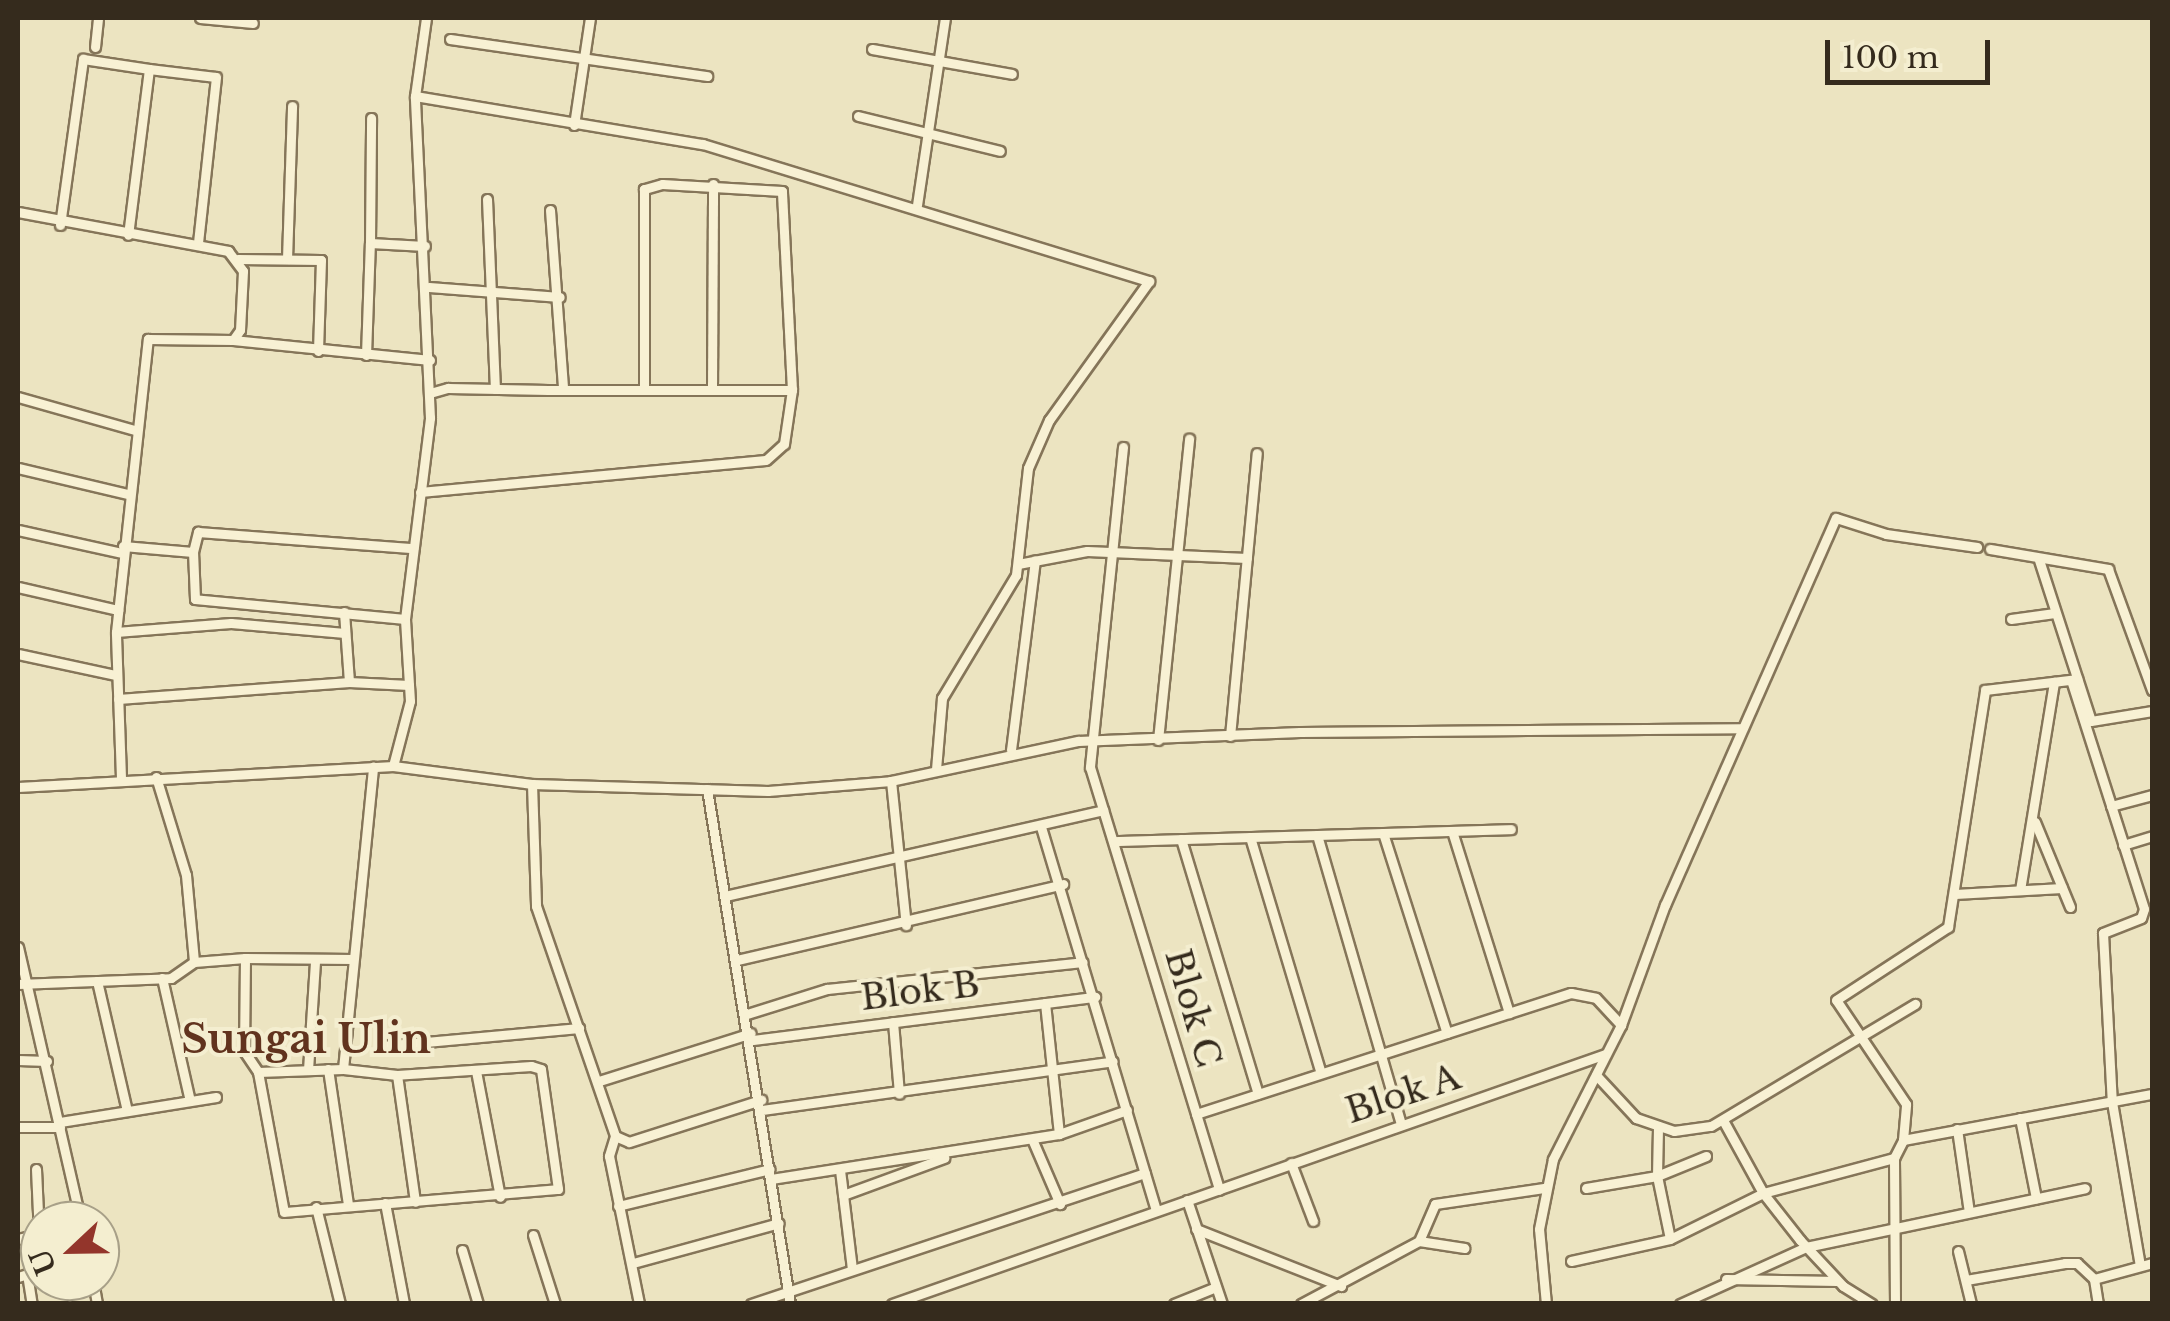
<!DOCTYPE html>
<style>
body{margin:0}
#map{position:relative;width:2170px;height:1321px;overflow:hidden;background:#ece4c1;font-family:"Libre Baskerville",serif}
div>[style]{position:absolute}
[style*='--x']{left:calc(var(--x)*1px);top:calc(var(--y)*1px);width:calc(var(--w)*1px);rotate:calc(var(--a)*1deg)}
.roads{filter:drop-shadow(2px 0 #857559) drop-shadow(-2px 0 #857559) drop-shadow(0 2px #857559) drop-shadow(0 -2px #857559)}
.street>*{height:9px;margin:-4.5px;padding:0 4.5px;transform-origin:4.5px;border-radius:4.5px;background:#f8f1d4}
span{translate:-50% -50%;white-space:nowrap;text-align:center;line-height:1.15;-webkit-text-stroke:8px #f4eed0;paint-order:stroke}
.street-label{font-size:35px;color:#352b1d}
.quarter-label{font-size:40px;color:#61331e;font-weight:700}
.frame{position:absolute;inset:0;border:20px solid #352b1d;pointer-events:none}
.north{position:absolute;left:20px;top:1201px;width:100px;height:100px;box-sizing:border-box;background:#f4eed0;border:2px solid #a8a088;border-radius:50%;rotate:248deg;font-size:28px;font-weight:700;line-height:40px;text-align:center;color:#352b1d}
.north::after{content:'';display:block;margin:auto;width:35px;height:45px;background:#93352b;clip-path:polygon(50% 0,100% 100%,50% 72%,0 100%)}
.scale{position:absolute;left:1825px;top:40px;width:165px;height:45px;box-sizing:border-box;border:5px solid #352b1d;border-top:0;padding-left:12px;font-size:30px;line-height:35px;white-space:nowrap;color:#352b1d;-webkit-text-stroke:8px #f4eed0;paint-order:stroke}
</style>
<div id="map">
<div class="roads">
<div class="street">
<i style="--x:200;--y:18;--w:53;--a:5.4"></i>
<i style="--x:426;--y:18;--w:79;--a:98"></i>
<i style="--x:415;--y:96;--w:292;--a:9.5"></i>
<i style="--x:703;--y:144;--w:467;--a:17.1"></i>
<i style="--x:1149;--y:281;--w:171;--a:125.7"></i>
<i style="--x:1049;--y:420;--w:52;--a:113.6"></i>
<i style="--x:1028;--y:468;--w:108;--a:96.4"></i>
<i style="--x:1016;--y:575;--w:144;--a:121"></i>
<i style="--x:942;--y:698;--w:72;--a:94.8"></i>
<i style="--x:450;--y:39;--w:260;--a:8.2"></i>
<i style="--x:95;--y:47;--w:29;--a:-84"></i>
<i style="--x:872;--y:49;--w:142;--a:10.1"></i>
<i style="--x:149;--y:69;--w:67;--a:6.8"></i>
<i style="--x:216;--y:77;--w:168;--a:96.2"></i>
<i style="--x:858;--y:116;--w:146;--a:13.8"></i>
<i style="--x:574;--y:125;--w:108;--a:-81.5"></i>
<i style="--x:487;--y:199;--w:190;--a:87.6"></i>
<i style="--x:917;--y:205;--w:189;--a:-81.5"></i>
<i style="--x:550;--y:210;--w:178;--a:85.8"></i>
<i style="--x:18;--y:212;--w:214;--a:10.5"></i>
<i style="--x:228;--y:251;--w:25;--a:53"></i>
<i style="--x:243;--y:271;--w:59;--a:92.9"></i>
<i style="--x:240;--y:330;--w:12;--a:125"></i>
<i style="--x:60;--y:225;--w:168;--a:-82.1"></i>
<i style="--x:83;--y:59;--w:67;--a:8.6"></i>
<i style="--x:149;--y:69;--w:167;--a:97.2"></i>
<i style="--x:370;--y:243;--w:125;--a:-89.5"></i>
<i style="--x:238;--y:259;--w:83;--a:0.7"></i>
<i style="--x:321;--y:260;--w:91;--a:91.9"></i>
<i style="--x:287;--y:259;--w:153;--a:-88.1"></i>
<i style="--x:429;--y:287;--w:131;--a:4.4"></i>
<i style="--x:366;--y:355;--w:112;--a:-88"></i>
<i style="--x:370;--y:243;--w:55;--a:3.1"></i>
<i style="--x:712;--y:390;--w:206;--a:-89.7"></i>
<i style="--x:430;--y:393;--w:19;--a:-16"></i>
<i style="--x:448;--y:388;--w:100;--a:1.1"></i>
<i style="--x:548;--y:390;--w:244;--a:0"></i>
<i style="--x:792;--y:390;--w:199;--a:-92.9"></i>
<i style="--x:782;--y:191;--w:120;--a:-176.7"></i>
<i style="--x:662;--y:184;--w:19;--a:164"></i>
<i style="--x:644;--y:189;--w:200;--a:90"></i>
<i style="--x:18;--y:397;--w:122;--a:15.8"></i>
<i style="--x:1123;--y:447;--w:322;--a:95.9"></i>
<i style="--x:1090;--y:767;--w:442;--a:73"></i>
<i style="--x:18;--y:468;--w:112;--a:13.4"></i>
<i style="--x:420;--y:492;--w:347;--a:-5.3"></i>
<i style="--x:766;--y:460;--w:24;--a:-42"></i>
<i style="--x:784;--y:444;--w:55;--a:-81.6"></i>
<i style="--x:18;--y:530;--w:107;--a:12.5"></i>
<i style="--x:123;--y:546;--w:70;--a:4.9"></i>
<i style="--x:1990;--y:549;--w:120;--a:9.6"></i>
<i style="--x:2108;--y:569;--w:129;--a:70"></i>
<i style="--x:2039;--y:560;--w:169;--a:72.1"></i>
<i style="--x:2091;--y:721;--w:62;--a:-9.3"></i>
<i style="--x:1018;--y:564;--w:70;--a:-10.7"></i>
<i style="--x:1087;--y:551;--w:160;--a:2.5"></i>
<i style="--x:18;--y:587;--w:103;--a:13"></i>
<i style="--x:344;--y:612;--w:70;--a:85.9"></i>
<i style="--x:405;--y:619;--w:211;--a:-174.6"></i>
<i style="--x:195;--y:599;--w:47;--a:-92.4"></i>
<i style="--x:193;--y:552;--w:21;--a:-76"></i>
<i style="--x:198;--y:532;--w:216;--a:4.3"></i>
<i style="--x:2011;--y:619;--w:44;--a:-7.8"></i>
<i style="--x:116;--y:632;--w:115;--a:-4.5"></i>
<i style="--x:231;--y:623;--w:114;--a:5"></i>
<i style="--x:18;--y:654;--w:99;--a:12.2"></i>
<i style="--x:2071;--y:680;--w:240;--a:72.3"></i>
<i style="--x:2144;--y:909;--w:9;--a:108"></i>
<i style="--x:2141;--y:918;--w:41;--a:158.5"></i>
<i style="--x:2103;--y:933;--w:169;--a:87"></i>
<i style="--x:2112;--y:1102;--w:166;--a:80.3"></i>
<i style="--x:118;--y:699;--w:232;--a:-4.2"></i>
<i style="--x:349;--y:682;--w:60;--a:2.9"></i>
<i style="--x:1230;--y:736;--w:284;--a:-84.6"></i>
<i style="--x:1158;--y:740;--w:303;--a:-84.1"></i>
<i style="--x:1011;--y:750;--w:191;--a:-82.8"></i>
<i style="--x:393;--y:766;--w:67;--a:-75.3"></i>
<i style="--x:410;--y:701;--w:82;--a:-93.5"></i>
<i style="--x:405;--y:619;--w:203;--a:-82.9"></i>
<i style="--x:430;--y:418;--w:322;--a:-92.7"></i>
<i style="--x:156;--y:777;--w:102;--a:73"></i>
<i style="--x:186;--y:875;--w:87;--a:84.7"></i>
<i style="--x:121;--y:778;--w:146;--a:-92"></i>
<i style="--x:116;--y:632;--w:295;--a:-83.8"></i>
<i style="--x:148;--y:339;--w:85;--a:0.7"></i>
<i style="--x:233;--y:340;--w:198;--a:5.8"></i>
<i style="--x:891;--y:781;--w:145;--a:84.1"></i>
<i style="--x:532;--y:784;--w:122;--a:88.1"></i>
<i style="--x:536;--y:906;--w:243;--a:71"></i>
<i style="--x:615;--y:1136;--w:15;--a:23"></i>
<i style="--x:629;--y:1142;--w:139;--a:-17.7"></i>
<i style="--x:18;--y:787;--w:376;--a:-3.2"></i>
<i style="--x:393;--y:766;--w:140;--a:7.4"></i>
<i style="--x:532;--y:784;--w:236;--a:1.7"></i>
<i style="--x:768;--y:791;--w:123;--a:-4.6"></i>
<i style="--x:891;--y:781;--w:191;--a:-12.1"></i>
<i style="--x:1078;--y:741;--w:222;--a:-2.3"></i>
<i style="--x:1300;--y:732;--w:442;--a:-0.5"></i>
<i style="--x:707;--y:789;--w:522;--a:80.84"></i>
<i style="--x:2111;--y:806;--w:42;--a:-15"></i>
<i style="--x:2035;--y:822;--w:92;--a:67.6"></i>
<i style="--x:1041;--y:827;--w:400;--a:73.3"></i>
<i style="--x:1452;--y:831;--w:191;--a:72.6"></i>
<i style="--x:1383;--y:833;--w:210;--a:72.3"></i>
<i style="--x:1317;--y:835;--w:298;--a:73.8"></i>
<i style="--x:1250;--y:837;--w:246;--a:73.3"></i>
<i style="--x:1181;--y:839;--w:266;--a:73.2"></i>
<i style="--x:1115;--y:841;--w:396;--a:-1.7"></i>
<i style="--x:2123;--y:845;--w:30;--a:-17"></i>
<i style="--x:2020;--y:890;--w:211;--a:-80.7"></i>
<i style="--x:1955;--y:894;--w:107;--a:-3.2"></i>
<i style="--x:725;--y:896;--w:388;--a:-12.8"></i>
<i style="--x:18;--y:947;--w:281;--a:77.1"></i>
<i style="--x:245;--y:958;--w:93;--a:90.6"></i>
<i style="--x:244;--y:1051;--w:25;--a:56"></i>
<i style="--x:258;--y:1072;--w:142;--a:79.5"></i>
<i style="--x:284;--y:1212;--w:275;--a:-4.8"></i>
<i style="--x:558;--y:1189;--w:121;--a:-98.1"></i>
<i style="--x:541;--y:1069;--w:10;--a:-163"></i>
<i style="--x:531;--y:1066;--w:134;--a:176.2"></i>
<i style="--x:397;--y:1075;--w:54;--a:-173.7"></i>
<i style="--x:343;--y:1069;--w:85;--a:178"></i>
<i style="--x:737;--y:960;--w:335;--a:-13.1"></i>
<i style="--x:162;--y:978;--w:126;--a:77.2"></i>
<i style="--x:97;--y:981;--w:133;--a:77"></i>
<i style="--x:18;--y:984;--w:153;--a:-2.2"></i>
<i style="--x:171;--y:978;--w:28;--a:-35"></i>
<i style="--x:194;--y:962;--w:51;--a:-4.5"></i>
<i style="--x:245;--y:958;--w:108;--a:0.5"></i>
<i style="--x:1045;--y:1003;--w:132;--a:83.9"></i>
<i style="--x:747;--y:1014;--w:84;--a:-17.4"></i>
<i style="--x:827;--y:989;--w:257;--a:-6"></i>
<i style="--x:893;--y:1022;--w:72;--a:85.2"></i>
<i style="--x:753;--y:1040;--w:345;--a:-7.2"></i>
<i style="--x:382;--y:1046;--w:198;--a:-5.2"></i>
<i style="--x:18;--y:1060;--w:29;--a:2"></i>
<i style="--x:328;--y:1069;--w:137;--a:81.6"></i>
<i style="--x:343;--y:1069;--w:304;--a:-84.3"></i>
<i style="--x:308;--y:1070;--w:109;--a:-86.3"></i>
<i style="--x:476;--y:1071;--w:128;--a:79.2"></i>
<i style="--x:397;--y:1075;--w:128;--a:81.9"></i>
<i style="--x:1596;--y:1075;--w:59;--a:47.1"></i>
<i style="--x:1636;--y:1118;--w:40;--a:18.9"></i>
<i style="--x:1674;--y:1131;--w:37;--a:-8"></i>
<i style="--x:1711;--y:1126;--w:238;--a:-30.9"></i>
<i style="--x:599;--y:1081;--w:159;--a:-17.5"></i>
<i style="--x:762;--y:1110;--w:354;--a:-7.9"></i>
<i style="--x:1196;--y:1114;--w:394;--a:-17.9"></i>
<i style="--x:1571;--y:993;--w:25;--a:11"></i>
<i style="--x:1596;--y:998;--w:37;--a:47"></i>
<i style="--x:2020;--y:1118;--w:82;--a:78.7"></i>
<i style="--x:60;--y:1122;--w:158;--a:-9.1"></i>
<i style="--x:1724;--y:1122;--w:81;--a:61.2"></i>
<i style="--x:1763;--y:1193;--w:60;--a:51.8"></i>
<i style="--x:1800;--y:1240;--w:63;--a:46.9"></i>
<i style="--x:1843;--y:1286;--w:34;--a:32"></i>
<i style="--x:18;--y:1127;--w:42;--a:0"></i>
<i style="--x:1658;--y:1128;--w:48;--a:91.2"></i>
<i style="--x:1657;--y:1176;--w:64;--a:78.3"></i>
<i style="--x:1957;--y:1129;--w:84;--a:81.8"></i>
<i style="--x:615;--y:1136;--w:21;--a:107"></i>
<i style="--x:609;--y:1156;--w:151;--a:78.5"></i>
<i style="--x:1032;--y:1139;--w:71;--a:66.7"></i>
<i style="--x:1903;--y:1140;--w:253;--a:-10.5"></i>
<i style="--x:1291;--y:1163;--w:62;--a:69.2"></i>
<i style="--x:36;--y:1169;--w:65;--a:87.4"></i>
<i style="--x:840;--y:1170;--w:100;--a:83.1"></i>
<i style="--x:771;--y:1179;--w:291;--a:-8.9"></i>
<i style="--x:1059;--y:1134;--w:72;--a:-19.4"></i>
<i style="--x:1586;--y:1188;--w:72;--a:-9.6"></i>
<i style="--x:1657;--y:1176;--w:53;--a:-22.2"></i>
<i style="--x:843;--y:1195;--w:108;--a:-20.1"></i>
<i style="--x:1187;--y:1200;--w:110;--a:71.4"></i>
<i style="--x:385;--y:1203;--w:103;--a:79.3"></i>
<i style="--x:618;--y:1206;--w:156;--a:-13.7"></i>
<i style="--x:316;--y:1207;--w:100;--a:76.1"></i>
<i style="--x:1196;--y:1229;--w:156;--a:21.5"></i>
<i style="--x:533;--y:1235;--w:72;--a:72.3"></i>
<i style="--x:18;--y:1239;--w:23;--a:-13"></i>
<i style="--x:1419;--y:1241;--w:46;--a:8.8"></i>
<i style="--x:462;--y:1250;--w:56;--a:73.5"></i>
<i style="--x:1958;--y:1251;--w:55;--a:76.2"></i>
<i style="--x:1571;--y:1261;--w:101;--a:-12.5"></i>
<i style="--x:1670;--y:1239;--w:104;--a:-26.3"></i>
<i style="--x:1763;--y:1193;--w:136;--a:-15"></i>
<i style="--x:633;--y:1263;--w:151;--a:-15.3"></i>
<i style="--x:18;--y:1277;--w:9;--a:-18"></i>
<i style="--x:27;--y:1274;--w:30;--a:81"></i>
<i style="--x:1726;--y:1279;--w:111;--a:1"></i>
<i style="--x:2094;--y:1279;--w:25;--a:81"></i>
<i style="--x:1966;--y:1280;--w:100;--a:-9.7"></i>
<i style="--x:2065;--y:1263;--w:12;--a:0"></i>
<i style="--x:2077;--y:1263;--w:23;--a:43"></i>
<i style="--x:2094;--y:1279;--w:60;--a:-15.4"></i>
<i style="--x:93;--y:1281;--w:23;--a:80"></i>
<i style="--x:751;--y:1304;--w:415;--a:-18.4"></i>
<i style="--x:892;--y:1304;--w:756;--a:-19.32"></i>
<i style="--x:1174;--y:1304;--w:45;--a:-22"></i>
<i style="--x:1301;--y:1304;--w:134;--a:-28.1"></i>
<i style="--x:1419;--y:1241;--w:40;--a:-66.6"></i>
<i style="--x:1435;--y:1204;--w:110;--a:-8.4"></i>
<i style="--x:1546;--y:1304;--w:75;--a:-95.3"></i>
<i style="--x:1539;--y:1229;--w:71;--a:-78.7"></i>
<i style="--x:1553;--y:1159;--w:150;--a:-63.1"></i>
<i style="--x:1621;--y:1025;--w:128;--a:-69.9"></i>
<i style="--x:1665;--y:905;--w:423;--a:-66.2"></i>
<i style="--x:1836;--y:518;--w:52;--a:17.7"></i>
<i style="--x:1886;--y:534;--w:92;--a:8.1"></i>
<i style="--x:1680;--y:1304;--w:138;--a:-24.3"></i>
<i style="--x:1806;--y:1247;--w:285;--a:-11.9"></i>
<i style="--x:1895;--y:1304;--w:146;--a:-90.4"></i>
<i style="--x:1894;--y:1158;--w:20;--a:-63"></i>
<i style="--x:1903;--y:1140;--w:36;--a:-85"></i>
<i style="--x:1906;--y:1104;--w:125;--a:-123.9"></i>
<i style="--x:1836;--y:1000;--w:134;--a:-33.1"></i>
<i style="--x:1948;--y:927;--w:240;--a:-81.1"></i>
<i style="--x:1985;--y:690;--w:93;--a:-6.8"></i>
</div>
</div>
<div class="street-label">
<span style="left:920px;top:991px;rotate:-7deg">Blok B</span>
<span style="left:1193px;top:1008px;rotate:74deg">Blok C</span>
<span style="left:1403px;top:1094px;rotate:-18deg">Blok A</span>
</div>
<div class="quarter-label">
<span style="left:306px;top:1039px">Sungai Ulin</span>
</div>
<div class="frame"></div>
<div class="north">U</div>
<div class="scale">100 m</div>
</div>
